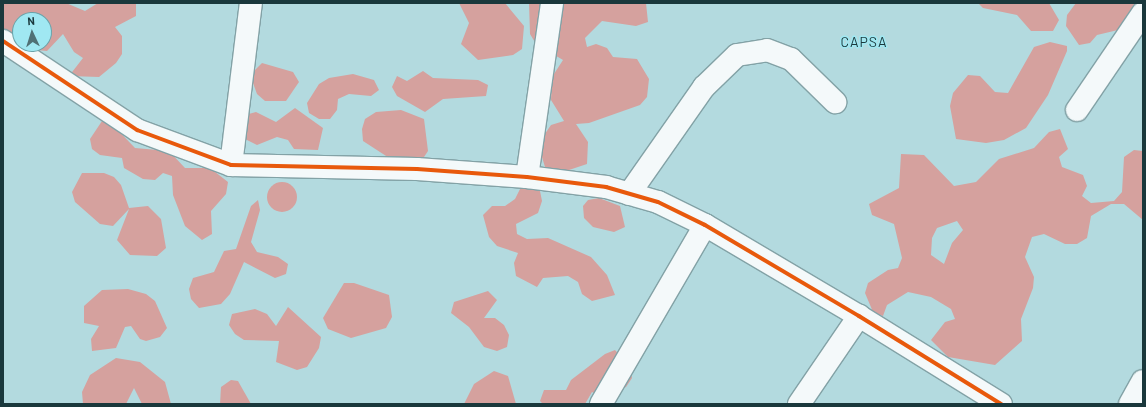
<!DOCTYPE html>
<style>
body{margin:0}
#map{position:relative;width:1146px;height:407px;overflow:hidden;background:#b3dadf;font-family:Barlow,sans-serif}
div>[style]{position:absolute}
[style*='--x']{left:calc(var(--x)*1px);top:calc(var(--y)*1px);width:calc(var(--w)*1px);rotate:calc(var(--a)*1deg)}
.forest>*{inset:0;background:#d5a19e}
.round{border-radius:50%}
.roads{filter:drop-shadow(1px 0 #83a2a6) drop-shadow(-1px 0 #83a2a6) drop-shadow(0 1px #83a2a6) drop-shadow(0 -1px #83a2a6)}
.street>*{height:22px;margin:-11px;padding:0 11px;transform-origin:11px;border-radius:11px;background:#f4f9fa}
.cycleway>*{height:4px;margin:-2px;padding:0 2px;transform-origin:2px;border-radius:2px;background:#e8590c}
span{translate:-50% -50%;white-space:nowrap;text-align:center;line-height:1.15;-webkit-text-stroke:3px #a0e8f2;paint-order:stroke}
.neighbourhood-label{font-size:14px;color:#1a383c;letter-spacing:1px}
.frame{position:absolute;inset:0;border:4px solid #1a383c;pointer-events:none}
.north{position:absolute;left:12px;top:12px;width:40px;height:40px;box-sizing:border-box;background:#a0e8f2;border:1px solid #6aa2a9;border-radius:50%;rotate:356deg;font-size:11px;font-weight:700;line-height:16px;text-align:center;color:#1a383c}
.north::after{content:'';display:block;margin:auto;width:14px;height:18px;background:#507175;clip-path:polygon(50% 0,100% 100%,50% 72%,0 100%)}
</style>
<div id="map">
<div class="forest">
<i style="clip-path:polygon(evenodd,3px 3px,66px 3px,85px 11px,98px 3px,136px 3px,136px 16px,115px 27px,122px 36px,122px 54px,116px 63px,99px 77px,69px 76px,83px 58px,74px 52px,63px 34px,47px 51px,26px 49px,3px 36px,3px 3px,20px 20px,44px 20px,44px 44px,20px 44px,20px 20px)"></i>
<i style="clip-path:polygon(505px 3px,524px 26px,522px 49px,513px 55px,478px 60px,461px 44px,469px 23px,459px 3px)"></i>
<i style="clip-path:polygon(529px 3px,646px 3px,648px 22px,636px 26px,602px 21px,585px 38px,587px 47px,596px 44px,607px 48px,613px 57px,637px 59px,649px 79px,647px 97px,640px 105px,589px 123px,576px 124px,588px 142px,587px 164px,554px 175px,545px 167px,538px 144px,551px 125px,564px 121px,551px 100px,552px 77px,563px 60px,536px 44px,530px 34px)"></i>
<i style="clip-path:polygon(978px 3px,1049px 3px,1059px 20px,1053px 31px,1031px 31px,1017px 15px,983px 8px)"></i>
<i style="clip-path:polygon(1076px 3px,1135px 3px,1118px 30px,1097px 35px,1090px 43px,1079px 45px,1066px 26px,1067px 15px)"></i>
<i style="clip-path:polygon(1050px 42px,1067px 46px,1067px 51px,1048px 95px,1026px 128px,1004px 140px,986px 143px,956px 139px,950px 106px,953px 93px,968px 75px,980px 76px,995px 92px,1008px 93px,1034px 47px)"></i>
<i style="clip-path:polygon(262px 63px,293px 72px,299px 82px,286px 101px,265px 101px,257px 94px,253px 83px,254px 71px)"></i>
<i style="clip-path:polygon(423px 71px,433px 78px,478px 80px,488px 85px,486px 96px,443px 99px,425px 112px,397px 96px,392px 87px,397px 76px,407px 81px)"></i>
<i style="clip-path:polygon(353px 74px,374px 80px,379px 90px,371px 96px,349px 94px,338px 99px,337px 110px,330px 119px,319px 119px,309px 113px,307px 103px,319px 84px,329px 78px)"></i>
<i style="clip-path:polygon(295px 108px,323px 128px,318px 150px,294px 149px,288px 140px,277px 137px,257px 145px,237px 135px,245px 115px,256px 112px,276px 122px)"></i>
<i style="clip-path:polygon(401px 110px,424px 119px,428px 151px,422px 160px,400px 165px,363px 141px,362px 129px,365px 119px,376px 112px)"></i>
<i style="clip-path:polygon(102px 121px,111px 123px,135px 148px,169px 151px,185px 168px,210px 168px,228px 182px,226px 194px,211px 211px,212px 234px,202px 240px,185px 226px,173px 195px,172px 176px,163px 173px,155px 180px,143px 179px,124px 168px,122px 158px,100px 155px,92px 149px,90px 139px)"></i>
<i style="clip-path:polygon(evenodd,1060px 129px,1068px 149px,1059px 157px,1062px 167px,1083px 175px,1087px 186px,1082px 196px,1091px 203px,1114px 201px,1122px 192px,1124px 157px,1134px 150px,1143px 151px,1143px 220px,1124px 204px,1111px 204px,1091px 216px,1087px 238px,1077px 244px,1065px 244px,1044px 234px,1032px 237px,1025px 257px,1034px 277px,1033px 288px,1021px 319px,1022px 341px,995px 365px,948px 357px,931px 340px,945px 322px,955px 319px,951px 309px,931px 297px,908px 292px,887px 305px,883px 316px,873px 312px,865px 293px,868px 283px,888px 270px,898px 268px,902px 258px,894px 224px,872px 215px,869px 204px,899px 188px,901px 154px,924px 155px,954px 186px,976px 182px,999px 159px,1034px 148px,1049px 132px,1060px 129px,957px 221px,963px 230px,952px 243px,944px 264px,931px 255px,932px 238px,937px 228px,957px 221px)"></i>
<i style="clip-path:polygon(82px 173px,104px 173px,114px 177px,121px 185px,129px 208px,148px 206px,161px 219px,166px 248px,157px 256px,130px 255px,117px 240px,129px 209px,113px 226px,100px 224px,75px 202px,72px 192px)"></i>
<i class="round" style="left:267px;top:182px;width:30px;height:30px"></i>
<i style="clip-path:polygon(533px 182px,540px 191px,542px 201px,538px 213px,516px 224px,517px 234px,527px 239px,548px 238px,591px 257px,607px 275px,615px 295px,592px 301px,582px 294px,578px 282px,568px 276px,543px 278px,537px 287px,516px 276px,514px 263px,518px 253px,497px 246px,489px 237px,483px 215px,492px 206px,505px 206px,515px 199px,522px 185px)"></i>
<i style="clip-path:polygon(599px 198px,620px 206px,625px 227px,614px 232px,593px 227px,584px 218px,583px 206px,588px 200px)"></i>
<i style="clip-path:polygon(258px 200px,260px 210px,251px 242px,257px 252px,278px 257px,288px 264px,286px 274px,275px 278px,244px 262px,230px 294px,221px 304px,199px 308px,191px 299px,189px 289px,193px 278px,214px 272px,224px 251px,236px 249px,251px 206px)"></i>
<i style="clip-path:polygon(344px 283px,354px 283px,389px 295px,392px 317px,386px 328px,351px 338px,328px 329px,323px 318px)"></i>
<i style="clip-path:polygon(128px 289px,146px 294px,155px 301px,167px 328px,160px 337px,146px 341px,140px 339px,131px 326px,125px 327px,116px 348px,92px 351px,91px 339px,99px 326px,84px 323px,84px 306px,102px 290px)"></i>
<i style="clip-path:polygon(488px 291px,497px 300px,484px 318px,495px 318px,504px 325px,509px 335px,507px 347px,497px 351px,484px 347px,469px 327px,451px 313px,454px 302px)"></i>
<i style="clip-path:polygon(288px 307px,321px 337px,319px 348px,307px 367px,297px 370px,276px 362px,279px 341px,244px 340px,235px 334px,229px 325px,232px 314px,255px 309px,267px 314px,276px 326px)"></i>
<i style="clip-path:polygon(615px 350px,630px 367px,632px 378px,626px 387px,602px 397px,592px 392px,585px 404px,543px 404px,540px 401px,544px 390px,566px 390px,571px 380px,605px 354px)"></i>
<i style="clip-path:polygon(116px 358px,140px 362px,165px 382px,171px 404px,142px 404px,134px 388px,126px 404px,83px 404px,82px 392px,90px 375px)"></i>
<i style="clip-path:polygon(494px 371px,508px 376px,516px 404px,464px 404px,474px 384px)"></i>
<i style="clip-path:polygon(231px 380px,238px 381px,251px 404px,220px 404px,221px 387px)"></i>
</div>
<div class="roads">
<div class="street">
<i style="--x:3;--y:41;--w:161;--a:33.6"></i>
<i style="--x:137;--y:130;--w:100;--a:20.4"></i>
<i style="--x:231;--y:165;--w:186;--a:1.2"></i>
<i style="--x:417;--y:169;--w:110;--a:4.2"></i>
<i style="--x:527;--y:177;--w:80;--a:7.2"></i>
<i style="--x:606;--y:187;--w:54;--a:16.1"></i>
<i style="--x:658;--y:202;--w:52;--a:26.1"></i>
<i style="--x:705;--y:225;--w:179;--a:30.6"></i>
<i style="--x:859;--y:316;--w:167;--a:31.8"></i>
<i style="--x:1077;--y:110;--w:117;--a:-55.8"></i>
<i style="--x:231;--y:165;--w:163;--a:-83"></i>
<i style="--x:527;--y:177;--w:176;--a:-81.8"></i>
<i style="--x:629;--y:194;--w:131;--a:-55"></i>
<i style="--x:704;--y:87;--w:46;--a:-44.1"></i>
<i style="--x:737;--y:55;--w:30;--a:-9"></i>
<i style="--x:767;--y:50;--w:26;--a:21"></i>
<i style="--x:791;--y:59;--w:62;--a:44.3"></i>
<i style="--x:601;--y:404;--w:207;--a:-59.8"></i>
<i style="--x:799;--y:404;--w:107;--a:-55.7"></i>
<i style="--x:1130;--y:404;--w:26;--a:-61"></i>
</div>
</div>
<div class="cycleway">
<i style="--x:3;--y:41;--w:161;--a:33.6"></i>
<i style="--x:137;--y:130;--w:100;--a:20.4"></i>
<i style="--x:231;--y:165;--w:186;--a:1.2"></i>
<i style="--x:417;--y:169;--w:110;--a:4.2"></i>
<i style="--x:527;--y:177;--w:80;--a:7.2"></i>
<i style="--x:606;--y:187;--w:54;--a:16.1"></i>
<i style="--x:658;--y:202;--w:52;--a:26.1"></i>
<i style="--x:705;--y:225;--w:179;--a:30.6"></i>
<i style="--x:859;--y:316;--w:167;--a:31.8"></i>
</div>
<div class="neighbourhood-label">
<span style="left:864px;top:42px">CAPSA</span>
</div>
<div class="frame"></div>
<div class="north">N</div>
</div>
